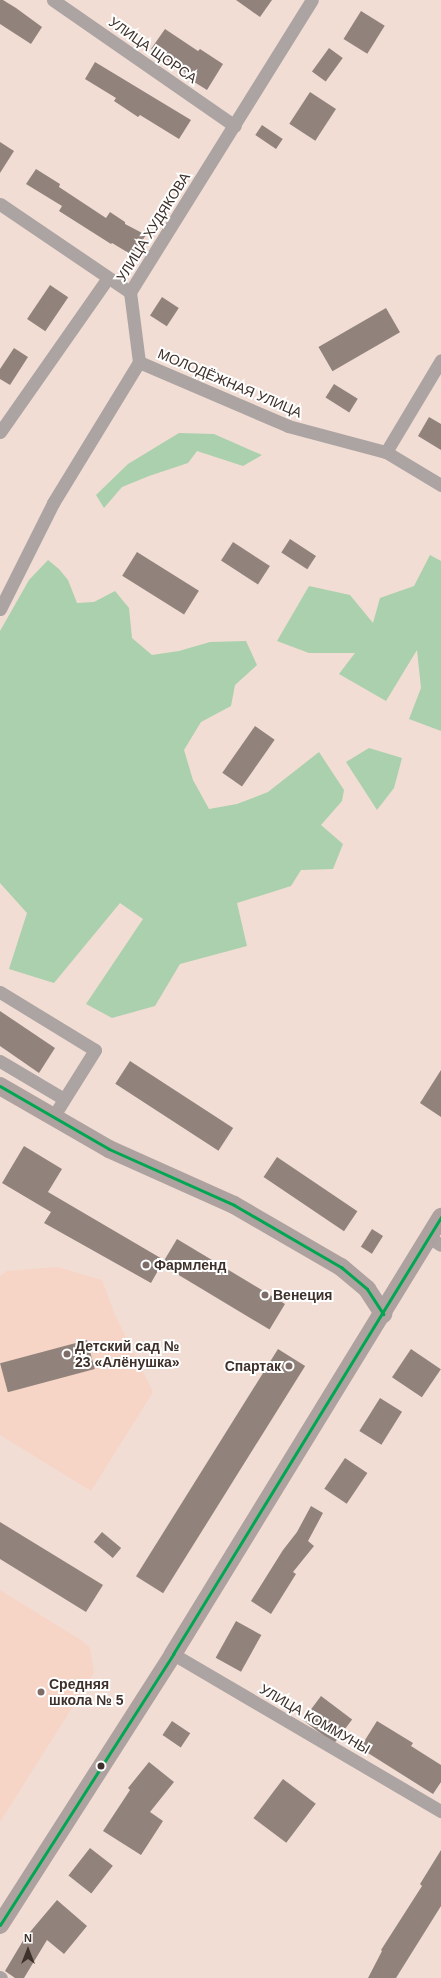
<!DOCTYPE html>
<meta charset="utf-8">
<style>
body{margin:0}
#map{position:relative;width:441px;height:1978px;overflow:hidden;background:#f1ddd4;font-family:Arial,sans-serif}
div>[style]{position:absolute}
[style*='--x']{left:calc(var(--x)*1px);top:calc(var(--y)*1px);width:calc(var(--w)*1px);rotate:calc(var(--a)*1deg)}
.built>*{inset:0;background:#f6d5c6}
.forest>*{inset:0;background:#aad0ad}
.building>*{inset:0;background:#91837c;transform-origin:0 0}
.street>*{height:13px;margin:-6.5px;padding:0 6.5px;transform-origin:6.5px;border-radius:6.5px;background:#aca4a2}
.secondary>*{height:18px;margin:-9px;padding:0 9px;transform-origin:9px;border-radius:9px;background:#ada29f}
.bus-1>*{height:3px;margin:-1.5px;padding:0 1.5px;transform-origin:1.5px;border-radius:1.5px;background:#00a651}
.dots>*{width:11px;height:11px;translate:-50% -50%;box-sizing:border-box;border:2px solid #fff;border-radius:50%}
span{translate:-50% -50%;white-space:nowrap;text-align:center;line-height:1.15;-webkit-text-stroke:4px #fff;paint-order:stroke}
.street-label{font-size:14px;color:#3e302a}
.poi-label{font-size:14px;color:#3e302a;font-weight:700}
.left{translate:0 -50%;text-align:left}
.right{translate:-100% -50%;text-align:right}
.north{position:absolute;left:8px;top:1930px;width:40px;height:40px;-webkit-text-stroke:3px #fff;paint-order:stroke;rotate:0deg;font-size:11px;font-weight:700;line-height:16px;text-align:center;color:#3e302a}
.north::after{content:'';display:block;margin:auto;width:14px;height:18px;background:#3e302a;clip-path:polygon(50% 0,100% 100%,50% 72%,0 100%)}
</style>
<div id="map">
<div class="built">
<i style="clip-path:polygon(57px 1267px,102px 1280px,115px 1315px,153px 1392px,91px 1491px,0 1435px,0 1276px,7px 1271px)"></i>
<i style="clip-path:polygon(0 1590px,81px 1640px,90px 1648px,94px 1673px,0 1822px)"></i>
</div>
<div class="forest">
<i style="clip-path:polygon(179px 433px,214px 434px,262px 455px,243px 466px,197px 451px,188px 463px,149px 476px,122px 487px,104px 508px,96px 495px,128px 464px)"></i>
<i style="clip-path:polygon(430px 555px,441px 561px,441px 731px,409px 719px,421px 688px,417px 650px,386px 701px,339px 674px,355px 653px,309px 653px,277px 641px,309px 586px,350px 595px,373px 623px,380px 598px,414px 586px)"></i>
<i style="clip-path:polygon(48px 560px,59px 569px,68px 580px,77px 603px,94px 602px,115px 591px,129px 608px,132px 638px,152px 655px,179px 651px,210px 642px,246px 641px,257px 665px,235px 685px,231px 706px,201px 722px,184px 750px,193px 780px,209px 809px,237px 804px,268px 792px,319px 752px,344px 790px,342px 801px,321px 825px,343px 844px,333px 869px,301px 870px,291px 886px,237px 903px,247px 946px,180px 964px,155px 1006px,112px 1018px,86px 1004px,143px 919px,120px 903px,54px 983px,9px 969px,27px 913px,0 883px,0 631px,29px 580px)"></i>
<i style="clip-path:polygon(369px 748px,402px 758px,394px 788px,377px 810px,346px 762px)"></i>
</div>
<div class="building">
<i style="clip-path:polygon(0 0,3px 0,16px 8px,42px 27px,31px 44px,0 24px)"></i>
<i style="clip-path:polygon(236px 0,272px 0,260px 17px)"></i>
<i style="left:361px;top:11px;width:28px;height:33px;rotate:32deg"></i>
<i style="clip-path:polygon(165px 29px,198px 51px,200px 49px,223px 64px,207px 90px,183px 75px,185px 72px,151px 49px)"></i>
<i style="left:329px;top:48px;width:17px;height:29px;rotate:36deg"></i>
<i style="clip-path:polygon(95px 62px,191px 120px,179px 139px,140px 115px,138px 117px,114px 101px,116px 98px,85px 79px)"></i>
<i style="left:310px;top:92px;width:31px;height:38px;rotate:33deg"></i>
<i style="left:262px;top:125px;width:25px;height:12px;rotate:34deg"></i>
<i style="clip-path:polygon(0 142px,14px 151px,0 173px)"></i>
<i style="clip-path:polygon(36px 169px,60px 184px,59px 187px,106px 218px,110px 212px,125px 222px,125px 224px,146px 235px,132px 255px,112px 243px,111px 244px,59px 211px,62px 206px,26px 184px)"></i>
<i style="left:50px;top:285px;width:22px;height:41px;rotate:34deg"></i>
<i style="left:162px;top:297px;width:20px;height:22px;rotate:33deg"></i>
<i style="left:386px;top:308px;width:28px;height:78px;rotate:60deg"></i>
<i style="clip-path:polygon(14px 348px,28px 357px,10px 385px,0 379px,0 369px)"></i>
<i style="left:334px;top:384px;width:28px;height:16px;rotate:32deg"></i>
<i style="clip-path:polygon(429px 417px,441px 424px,441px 450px,418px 436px)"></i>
<i style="left:290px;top:539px;width:31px;height:16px;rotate:33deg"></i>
<i style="left:233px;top:542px;width:44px;height:22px;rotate:33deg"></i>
<i style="left:137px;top:552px;width:73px;height:28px;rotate:32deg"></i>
<i style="left:255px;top:726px;width:24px;height:57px;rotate:35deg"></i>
<i style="clip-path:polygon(0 1011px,55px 1048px,39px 1073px,0 1046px)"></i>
<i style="left:130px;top:1061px;width:123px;height:27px;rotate:33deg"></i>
<i style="clip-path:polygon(441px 1070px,441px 1117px,420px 1103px)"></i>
<i style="clip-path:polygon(24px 1146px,62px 1169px,48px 1192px,164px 1260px,151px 1283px,44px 1223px,51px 1212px,2px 1183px)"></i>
<i style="left:277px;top:1157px;width:97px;height:24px;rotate:34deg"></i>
<i style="left:372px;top:1229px;width:13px;height:21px;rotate:32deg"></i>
<i style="left:177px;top:1239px;width:126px;height:30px;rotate:31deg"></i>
<i style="left:87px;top:1340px;width:30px;height:90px;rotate:75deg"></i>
<i style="left:278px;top:1349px;width:32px;height:268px;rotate:32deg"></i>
<i style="left:411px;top:1349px;width:36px;height:34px;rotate:34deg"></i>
<i style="left:380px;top:1398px;width:26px;height:39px;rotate:32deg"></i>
<i style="left:345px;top:1458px;width:27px;height:37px;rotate:34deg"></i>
<i style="clip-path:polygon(311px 1506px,323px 1513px,308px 1541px,314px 1546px,293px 1572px,296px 1574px,271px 1614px,251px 1601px,283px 1550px,297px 1532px)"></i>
<i style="clip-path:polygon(0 1522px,103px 1585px,86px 1612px,0 1559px)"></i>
<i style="left:102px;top:1532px;width:25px;height:13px;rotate:40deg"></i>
<i style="left:236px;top:1621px;width:29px;height:42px;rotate:29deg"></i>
<i style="left:321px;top:1696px;width:39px;height:30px;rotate:37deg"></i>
<i style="left:172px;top:1721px;width:22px;height:17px;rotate:34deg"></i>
<i style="clip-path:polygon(377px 1721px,413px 1743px,411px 1746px,441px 1765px,441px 1782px,433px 1794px,360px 1748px)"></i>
<i style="clip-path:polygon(149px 1762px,174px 1782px,150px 1812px,163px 1821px,141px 1855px,103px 1831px,130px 1790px,128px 1788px)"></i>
<i style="left:283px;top:1779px;width:41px;height:49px;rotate:37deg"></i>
<i style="left:90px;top:1848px;width:29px;height:35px;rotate:38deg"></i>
<i style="clip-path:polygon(441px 1850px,441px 1906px,396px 1978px,368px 1978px,382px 1951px,381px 1950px,422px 1886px,420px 1884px)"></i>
<i style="clip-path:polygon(57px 1900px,87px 1926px,64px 1954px,47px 1940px,24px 1978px,15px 1978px,5px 1971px,24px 1939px)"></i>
</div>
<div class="street">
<i style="--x:53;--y:0;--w:221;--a:34.7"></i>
<i style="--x:0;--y:204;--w:157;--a:34.1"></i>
<i style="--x:139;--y:362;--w:162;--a:23.2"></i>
<i style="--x:288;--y:426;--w:101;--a:14.9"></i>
<i style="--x:386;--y:452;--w:64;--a:31"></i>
<i style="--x:0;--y:432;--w:188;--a:-55"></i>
<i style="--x:386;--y:452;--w:107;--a:-59.1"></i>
<i style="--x:0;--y:609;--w:119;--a:-63.4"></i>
<i style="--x:53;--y:503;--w:165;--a:-58.6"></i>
<i style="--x:139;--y:362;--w:71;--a:-97.3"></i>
<i style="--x:130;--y:292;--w:344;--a:-58.1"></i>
<i style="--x:0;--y:992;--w:111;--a:31.4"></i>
<i style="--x:95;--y:1050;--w:79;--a:122.1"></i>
<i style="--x:0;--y:1061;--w:74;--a:30.7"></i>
<i style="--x:429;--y:1237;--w:14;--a:34"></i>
<i style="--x:173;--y:1654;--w:311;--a:30.4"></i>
<i style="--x:0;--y:1977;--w:1;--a:45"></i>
</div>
<div class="secondary">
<i style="--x:0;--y:1086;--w:126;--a:30"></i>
<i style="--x:109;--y:1149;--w:137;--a:24.1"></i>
<i style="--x:234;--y:1205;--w:124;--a:30.1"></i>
<i style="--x:341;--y:1267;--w:34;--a:40"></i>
<i style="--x:367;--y:1289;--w:30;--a:57"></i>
<i style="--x:0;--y:1925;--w:322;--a:-57.4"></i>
<i style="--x:173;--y:1654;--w:513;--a:-58.48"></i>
</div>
<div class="bus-1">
<i style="--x:0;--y:1086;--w:126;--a:30"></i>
<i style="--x:109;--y:1149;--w:137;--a:24.1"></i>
<i style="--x:234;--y:1205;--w:124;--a:30.1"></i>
<i style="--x:341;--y:1267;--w:34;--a:40"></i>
<i style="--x:367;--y:1289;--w:30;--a:57"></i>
<i style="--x:0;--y:1925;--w:322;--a:-57.4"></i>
<i style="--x:173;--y:1654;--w:513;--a:-58.48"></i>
</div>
<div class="dots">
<i style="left:146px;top:1265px;background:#7d6d66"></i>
<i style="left:265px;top:1295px;background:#7d6d66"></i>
<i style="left:67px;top:1354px;background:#7d6d66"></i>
<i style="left:289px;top:1366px;background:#7d6d66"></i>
<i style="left:41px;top:1692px;background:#7d6d66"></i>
<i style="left:101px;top:1766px;background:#3e302a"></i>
</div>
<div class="street-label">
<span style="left:153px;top:50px;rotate:35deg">УЛИЦА ЩОРСА</span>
<span style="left:153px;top:227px;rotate:-58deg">УЛИЦА ХУДЯКОВА</span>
<span style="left:230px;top:383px;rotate:23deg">МОЛОДЁЖНАЯ УЛИЦА</span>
<span style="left:315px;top:1719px;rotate:30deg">УЛИЦА КОММУНЫ</span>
</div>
<div class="poi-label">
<span class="left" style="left:154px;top:1265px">Фармленд</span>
<span class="left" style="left:273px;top:1295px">Венеция</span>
<span class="left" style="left:75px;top:1354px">Детский сад №<br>23 «Алёнушка»</span>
<span class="right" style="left:281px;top:1366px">Спартак</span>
<span class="left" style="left:49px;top:1692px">Средняя<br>школа № 5</span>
</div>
<div class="north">N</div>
</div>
